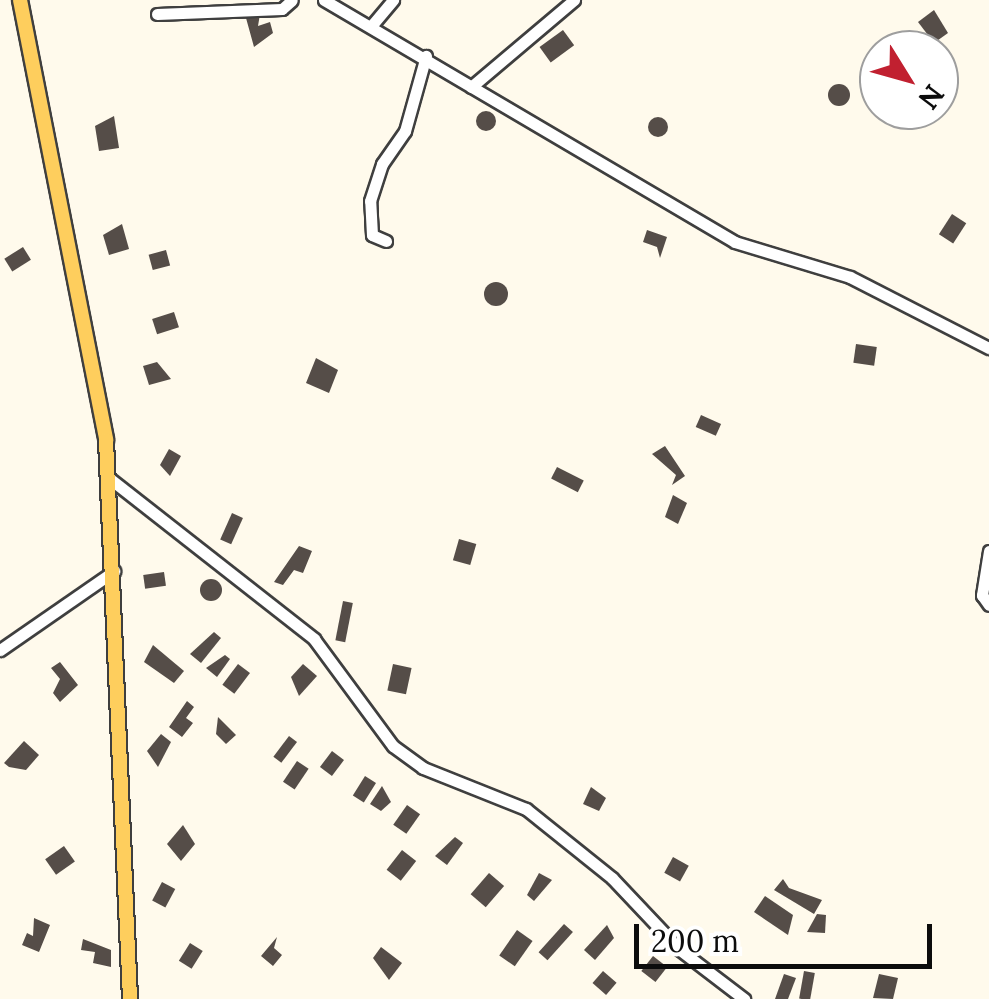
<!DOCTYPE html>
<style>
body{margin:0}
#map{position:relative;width:989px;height:999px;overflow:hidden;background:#fffaec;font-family:Lora,serif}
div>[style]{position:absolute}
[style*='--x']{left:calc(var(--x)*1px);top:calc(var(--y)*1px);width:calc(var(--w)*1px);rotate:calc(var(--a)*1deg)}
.building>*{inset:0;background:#554d48;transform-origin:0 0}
.round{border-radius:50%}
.roads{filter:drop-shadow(2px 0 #3f3f3f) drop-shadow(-2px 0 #3f3f3f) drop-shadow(0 2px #3f3f3f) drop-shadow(0 -2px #3f3f3f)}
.minor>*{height:11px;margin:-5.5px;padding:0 5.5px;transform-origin:5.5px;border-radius:5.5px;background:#fff}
.major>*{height:14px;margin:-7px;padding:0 7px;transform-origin:7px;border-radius:7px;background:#fece5d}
span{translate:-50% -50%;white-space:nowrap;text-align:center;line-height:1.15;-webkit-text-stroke:10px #fff;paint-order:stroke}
.north{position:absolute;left:859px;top:30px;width:100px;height:100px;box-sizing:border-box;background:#fff;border:2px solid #9e9e9e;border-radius:50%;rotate:127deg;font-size:28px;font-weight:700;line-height:40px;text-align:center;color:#0c0c0c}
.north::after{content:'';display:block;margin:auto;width:35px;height:45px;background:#c12030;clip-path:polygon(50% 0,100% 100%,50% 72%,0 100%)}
.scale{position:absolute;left:634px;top:924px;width:298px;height:45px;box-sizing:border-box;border:5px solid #0c0c0c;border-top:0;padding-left:12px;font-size:30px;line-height:35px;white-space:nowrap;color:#0c0c0c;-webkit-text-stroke:8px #fff;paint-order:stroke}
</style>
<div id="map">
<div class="building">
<i style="clip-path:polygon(934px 10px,948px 33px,934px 43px,918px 22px)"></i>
<i style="clip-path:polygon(260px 14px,258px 26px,270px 22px,273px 33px,254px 47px,246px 18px)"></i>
<i style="left:563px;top:30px;width:19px;height:29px;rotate:54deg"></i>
<i class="round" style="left:828px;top:84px;width:22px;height:22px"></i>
<i class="round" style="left:476px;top:111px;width:20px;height:20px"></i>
<i style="clip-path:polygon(114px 116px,119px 148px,99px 151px,95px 126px)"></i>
<i class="round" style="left:648px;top:117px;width:20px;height:20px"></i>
<i style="left:952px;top:214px;width:17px;height:24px;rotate:33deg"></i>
<i style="clip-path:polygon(122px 224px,129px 249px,109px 255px,103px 235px)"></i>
<i style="clip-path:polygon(647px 230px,667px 237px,660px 258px,657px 247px,643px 242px)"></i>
<i style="left:23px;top:247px;width:15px;height:22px;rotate:58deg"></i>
<i style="left:166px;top:250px;width:16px;height:18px;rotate:75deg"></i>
<i class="round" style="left:484px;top:282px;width:24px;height:24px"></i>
<i style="left:174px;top:312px;width:16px;height:23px;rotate:72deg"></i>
<i style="left:856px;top:344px;width:21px;height:19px;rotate:8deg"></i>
<i style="clip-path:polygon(316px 358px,338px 370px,329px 393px,306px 383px)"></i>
<i style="clip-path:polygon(157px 362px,171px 379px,149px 385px,143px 366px)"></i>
<i style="left:701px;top:415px;width:22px;height:13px;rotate:24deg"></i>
<i style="clip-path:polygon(665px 446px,685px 476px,672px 485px,676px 475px,652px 454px)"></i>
<i style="clip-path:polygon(169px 449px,181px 456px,170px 476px,160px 465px)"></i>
<i style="left:557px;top:467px;width:30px;height:13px;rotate:27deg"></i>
<i style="clip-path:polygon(673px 495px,687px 503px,678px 524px,665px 517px)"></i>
<i style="left:232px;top:513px;width:12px;height:29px;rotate:24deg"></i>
<i style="left:459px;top:539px;width:18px;height:22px;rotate:16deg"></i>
<i style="clip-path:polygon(299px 546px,312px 551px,303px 573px,294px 570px,283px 585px,274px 582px)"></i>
<i style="left:164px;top:572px;width:14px;height:21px;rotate:82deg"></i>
<i class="round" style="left:200px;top:579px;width:22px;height:22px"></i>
<i style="left:343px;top:601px;width:10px;height:40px;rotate:11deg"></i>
<i style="clip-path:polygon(214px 632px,221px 638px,201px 663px,190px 654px)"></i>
<i style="clip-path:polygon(153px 645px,184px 671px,174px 683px,144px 662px)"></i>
<i style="clip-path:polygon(225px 655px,230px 659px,217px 677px,206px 668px)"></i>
<i style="clip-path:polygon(60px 662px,78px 685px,60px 702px,53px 693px,60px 679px,51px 668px)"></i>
<i style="left:238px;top:664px;width:15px;height:26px;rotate:37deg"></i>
<i style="clip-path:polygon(303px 664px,317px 676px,299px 696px,291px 677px)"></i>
<i style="left:393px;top:664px;width:19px;height:27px;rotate:12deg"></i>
<i style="clip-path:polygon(187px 701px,194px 707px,186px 718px,193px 723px,182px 737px,169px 727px)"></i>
<i style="clip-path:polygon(218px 717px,236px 735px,226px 744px,216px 734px)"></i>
<i style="clip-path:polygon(161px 734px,171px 742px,158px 767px,147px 751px)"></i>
<i style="left:289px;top:736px;width:10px;height:26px;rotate:37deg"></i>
<i style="clip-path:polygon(24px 741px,39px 755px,26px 770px,9px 767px,4px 763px)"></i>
<i style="left:332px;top:751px;width:15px;height:20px;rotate:37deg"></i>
<i style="left:297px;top:761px;width:14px;height:25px;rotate:34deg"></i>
<i style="left:365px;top:776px;width:13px;height:23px;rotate:32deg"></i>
<i style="clip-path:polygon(382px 786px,391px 802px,381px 811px,370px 804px)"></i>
<i style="clip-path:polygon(591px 787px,606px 798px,599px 811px,583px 804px)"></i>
<i style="left:407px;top:805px;width:16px;height:24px;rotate:35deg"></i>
<i style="clip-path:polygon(183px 825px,195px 844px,181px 861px,167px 844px)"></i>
<i style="clip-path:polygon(455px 837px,463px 843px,447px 865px,435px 856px)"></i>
<i style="left:64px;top:846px;width:19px;height:23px;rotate:55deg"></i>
<i style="left:402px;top:850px;width:18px;height:25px;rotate:38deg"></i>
<i style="left:673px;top:857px;width:18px;height:18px;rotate:29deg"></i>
<i style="left:489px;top:873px;width:20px;height:28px;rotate:41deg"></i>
<i style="clip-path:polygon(539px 873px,552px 880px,534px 901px,527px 895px)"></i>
<i style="clip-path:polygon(783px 879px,789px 888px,822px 900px,814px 914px,774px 890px)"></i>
<i style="left:162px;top:882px;width:15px;height:21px;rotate:28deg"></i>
<i style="clip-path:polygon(765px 896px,793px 915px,788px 935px,754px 912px)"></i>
<i style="clip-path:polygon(817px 914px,826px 915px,825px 933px,807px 932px)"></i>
<i style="clip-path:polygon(34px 918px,50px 925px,39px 952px,22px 945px,27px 933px,33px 936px)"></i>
<i style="left:564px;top:924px;width:12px;height:38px;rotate:42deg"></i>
<i style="clip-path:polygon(607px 925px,614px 938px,595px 960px,584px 950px)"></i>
<i style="left:517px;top:930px;width:19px;height:31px;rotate:35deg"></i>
<i style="clip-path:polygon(277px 937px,274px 948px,282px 955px,273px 966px,261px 956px)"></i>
<i style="clip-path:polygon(83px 939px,111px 950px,111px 967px,93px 963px,95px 952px,81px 950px)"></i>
<i style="left:190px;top:943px;width:15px;height:21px;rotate:32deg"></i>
<i style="clip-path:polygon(381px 947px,402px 963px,389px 980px,373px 958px)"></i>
<i style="left:653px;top:956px;width:18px;height:19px;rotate:38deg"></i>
<i style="left:603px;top:971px;width:18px;height:16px;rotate:41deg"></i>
<i style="left:804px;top:971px;width:11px;height:28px;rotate:10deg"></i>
<i style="clip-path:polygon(784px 974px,796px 978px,788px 999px,775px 999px)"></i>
<i style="clip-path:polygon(879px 974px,898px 978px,893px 999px,873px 998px)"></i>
</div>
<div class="roads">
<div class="minor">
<i style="--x:324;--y:0;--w:477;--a:30.5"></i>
<i style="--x:735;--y:242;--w:120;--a:16.9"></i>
<i style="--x:850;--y:277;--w:156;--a:27.1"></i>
<i style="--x:157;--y:14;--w:125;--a:-2.3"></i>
<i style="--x:282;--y:9;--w:13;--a:-42"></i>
<i style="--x:372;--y:25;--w:33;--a:-50"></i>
<i style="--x:471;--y:87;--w:135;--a:-40.2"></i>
<i style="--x:386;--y:241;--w:15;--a:-157"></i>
<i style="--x:372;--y:235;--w:34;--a:-93"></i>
<i style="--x:370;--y:201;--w:39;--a:-72"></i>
<i style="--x:382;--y:164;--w:40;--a:-55.1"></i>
<i style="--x:405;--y:131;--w:78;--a:-74.4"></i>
<i style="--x:109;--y:478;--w:261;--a:38.1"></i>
<i style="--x:314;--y:639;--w:133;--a:53.6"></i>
<i style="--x:393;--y:746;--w:37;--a:36"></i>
<i style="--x:423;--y:768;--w:111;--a:21.7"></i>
<i style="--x:526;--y:809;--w:110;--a:38.7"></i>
<i style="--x:612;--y:878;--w:99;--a:46.6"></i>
<i style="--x:680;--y:950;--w:81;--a:37.4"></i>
<i style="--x:989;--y:551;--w:45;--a:99"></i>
<i style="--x:982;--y:595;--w:12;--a:55"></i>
<i style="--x:0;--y:650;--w:139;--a:-34.7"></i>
</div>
<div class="major">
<i style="--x:20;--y:0;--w:448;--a:78.9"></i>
<i style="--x:106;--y:440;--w:560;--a:87.54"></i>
</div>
</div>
<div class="north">N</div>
<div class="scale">200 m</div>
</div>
